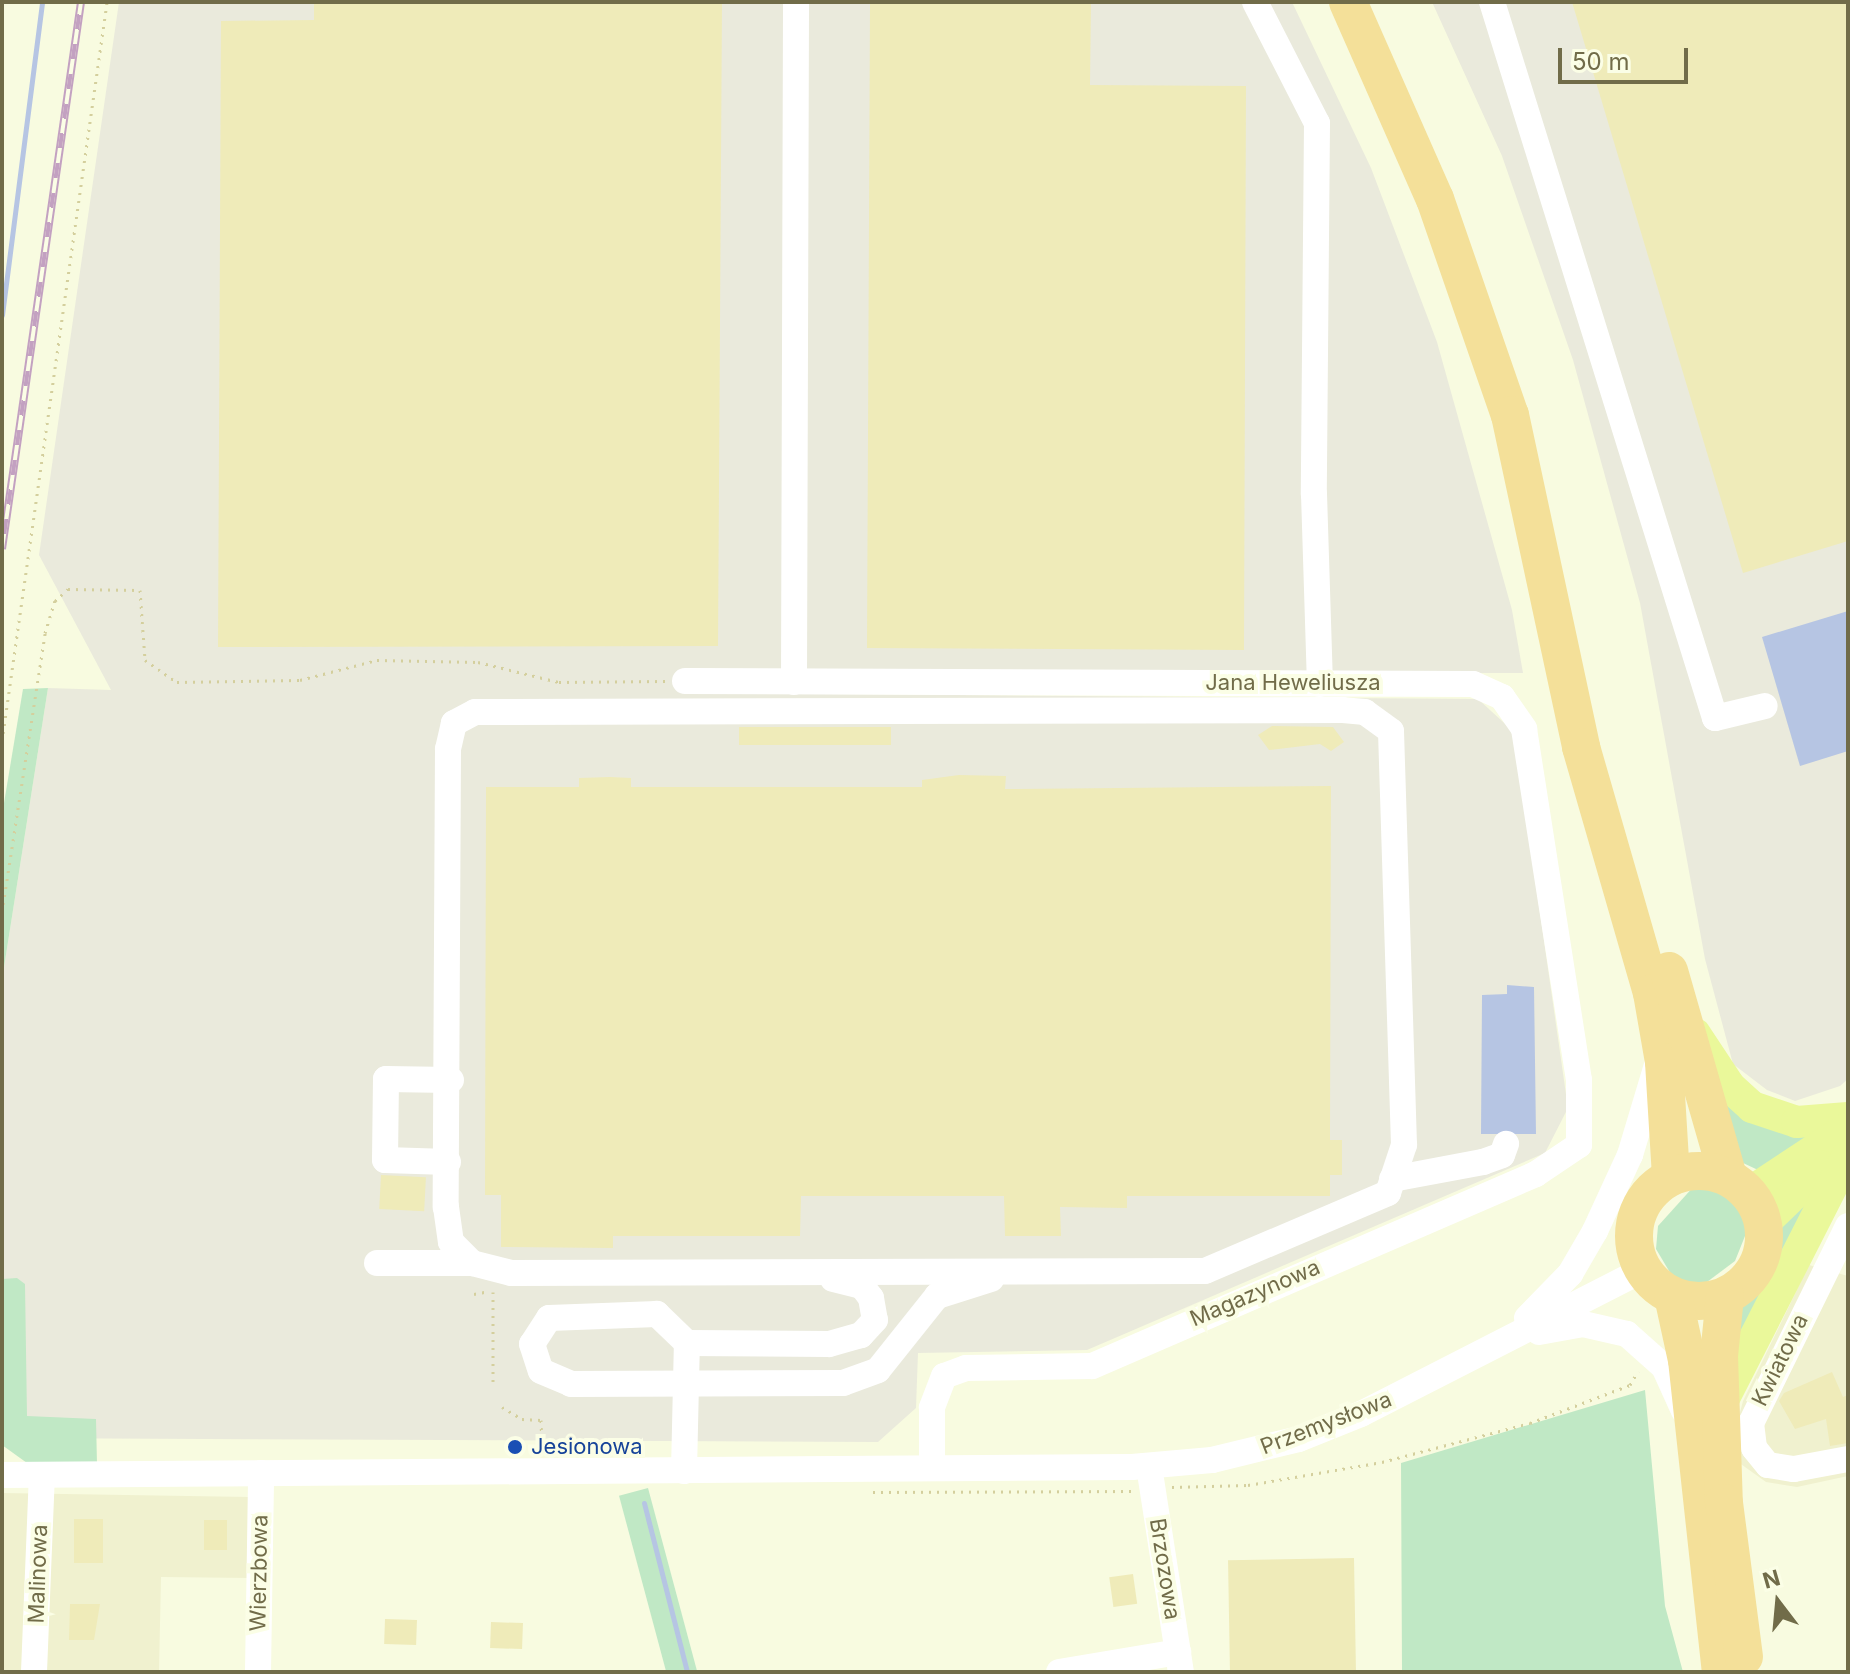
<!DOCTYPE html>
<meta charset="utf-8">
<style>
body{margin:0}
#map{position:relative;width:1850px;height:1674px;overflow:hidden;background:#f8fbe0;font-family:Inter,sans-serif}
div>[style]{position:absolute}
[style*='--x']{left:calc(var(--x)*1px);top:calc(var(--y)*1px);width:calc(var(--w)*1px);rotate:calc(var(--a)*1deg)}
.residential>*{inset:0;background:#f0f1cf}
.industrial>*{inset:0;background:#eaeadc}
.green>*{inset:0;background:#c0e8c5;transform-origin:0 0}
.water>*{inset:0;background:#b6c5e3}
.stream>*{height:5px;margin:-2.5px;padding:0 2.5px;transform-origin:2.5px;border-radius:2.5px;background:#b6c5e3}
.building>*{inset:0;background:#efebb9;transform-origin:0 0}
.path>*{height:3px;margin-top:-1.5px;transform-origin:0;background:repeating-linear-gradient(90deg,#d4cf9d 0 2px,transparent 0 8px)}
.minor>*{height:26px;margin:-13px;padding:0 13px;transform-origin:13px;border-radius:13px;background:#fff}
.major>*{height:32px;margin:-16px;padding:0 16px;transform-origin:16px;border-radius:16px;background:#eaf89a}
.highway>*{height:38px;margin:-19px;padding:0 19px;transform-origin:19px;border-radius:19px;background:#f4e099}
.highway>.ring{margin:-19px;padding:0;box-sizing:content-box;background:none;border:38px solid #f4e099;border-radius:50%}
.rail>*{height:8px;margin-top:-4px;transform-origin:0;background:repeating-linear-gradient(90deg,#fbfee6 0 15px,#c3a1c1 0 30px);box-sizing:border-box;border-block:2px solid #c3a1c1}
.dots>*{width:22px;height:22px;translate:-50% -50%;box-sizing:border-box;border:4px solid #fbfee6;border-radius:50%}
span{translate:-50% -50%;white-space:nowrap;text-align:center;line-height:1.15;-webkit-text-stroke:8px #fbfee6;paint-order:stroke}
.street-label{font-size:22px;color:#716c49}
.transit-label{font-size:22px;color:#164399}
.left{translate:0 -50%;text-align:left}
.frame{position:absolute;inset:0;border:4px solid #716c49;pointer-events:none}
.north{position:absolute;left:1738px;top:1562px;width:80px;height:80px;-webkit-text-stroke:6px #fbfee6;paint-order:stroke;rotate:344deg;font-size:22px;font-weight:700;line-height:32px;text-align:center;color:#716c49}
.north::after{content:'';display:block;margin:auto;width:28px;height:36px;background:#716c49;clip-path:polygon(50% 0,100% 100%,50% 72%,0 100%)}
.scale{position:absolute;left:1558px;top:48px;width:130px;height:36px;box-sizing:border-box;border:4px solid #716c49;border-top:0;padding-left:10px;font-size:24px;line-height:28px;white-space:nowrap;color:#716c49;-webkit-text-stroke:6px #fbfee6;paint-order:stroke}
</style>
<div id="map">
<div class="residential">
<i style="clip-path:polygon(1809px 1265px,1848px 1276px,1848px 1476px,1797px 1487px,1766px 1482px,1738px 1462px,1734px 1435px,1743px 1401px)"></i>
<i style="clip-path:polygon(2px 1493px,250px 1497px,250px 1578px,161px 1577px,159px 1672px,2px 1672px)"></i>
</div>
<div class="industrial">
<i style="clip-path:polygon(119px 2px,1292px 2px,1371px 168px,1437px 342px,1512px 610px,1523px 673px,686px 672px,687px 693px,1478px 699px,1514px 732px,1568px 1108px,1545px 1153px,1087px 1350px,918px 1353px,916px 1408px,878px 1442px,2px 1438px,2px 980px,48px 688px,111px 690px,39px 555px)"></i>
<i style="clip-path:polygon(1432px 2px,1848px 2px,1848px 1079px,1840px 1086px,1795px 1101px,1767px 1090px,1733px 1064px,1705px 959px,1640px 603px,1573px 360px,1502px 156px)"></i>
</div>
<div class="green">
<i style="clip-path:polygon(48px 688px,2px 980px,2px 815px,23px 689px)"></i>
<i style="clip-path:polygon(1723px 1095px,1825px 1130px,1758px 1170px,1741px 1162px)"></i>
<i style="clip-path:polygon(1832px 1170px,1742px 1342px,1735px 1313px,1741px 1298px,1772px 1272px,1782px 1217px)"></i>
<i style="clip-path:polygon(1695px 1185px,1725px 1191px,1738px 1203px,1747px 1231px,1735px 1261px,1699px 1288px,1675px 1281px,1656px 1249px,1658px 1226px)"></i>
<i style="clip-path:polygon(17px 1278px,25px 1284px,27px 1416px,96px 1419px,97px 1464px,27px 1463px,2px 1445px,2px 1279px)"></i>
<i style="clip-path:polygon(1645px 1390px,1665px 1606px,1683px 1672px,1402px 1672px,1401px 1463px)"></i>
<i style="left:648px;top:1488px;width:190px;height:30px;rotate:75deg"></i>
</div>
<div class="water">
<i style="clip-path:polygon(1848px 611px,1848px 751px,1800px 766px,1762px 637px)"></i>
<i style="clip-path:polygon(1507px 985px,1534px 987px,1536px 1134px,1481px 1134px,1482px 995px,1507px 994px)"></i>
</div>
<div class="stream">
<i style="--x:2;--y:315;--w:316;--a:-82.7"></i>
<i style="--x:644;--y:1503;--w:174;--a:75.7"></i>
</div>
<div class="building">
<i style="clip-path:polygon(314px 2px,722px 2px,718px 646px,218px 647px,221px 21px,314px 20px)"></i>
<i style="clip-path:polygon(870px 2px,1091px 2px,1090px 85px,1246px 86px,1244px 650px,867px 648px)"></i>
<i style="clip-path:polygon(1572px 2px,1848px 2px,1848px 541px,1743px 573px)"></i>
<i style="clip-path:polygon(1272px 726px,1333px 727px,1344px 742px,1331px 751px,1320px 744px,1269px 750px,1258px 735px)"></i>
<i style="left:739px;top:727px;width:152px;height:18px"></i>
<i style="clip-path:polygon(959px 775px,1006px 776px,1005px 789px,1331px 786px,1330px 1140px,1342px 1140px,1342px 1175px,1330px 1175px,1330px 1196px,1127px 1196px,1127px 1208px,1060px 1207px,1061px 1236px,1005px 1236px,1004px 1196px,801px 1196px,800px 1236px,613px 1236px,613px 1248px,501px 1247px,501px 1195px,485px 1195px,486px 787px,579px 787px,579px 778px,610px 777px,631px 778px,631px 787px,922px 787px,922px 780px)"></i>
<i style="left:381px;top:1175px;width:45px;height:34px;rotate:3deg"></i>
<i style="clip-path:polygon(1832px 1372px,1843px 1397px,1848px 1395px,1848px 1443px,1830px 1446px,1826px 1419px,1795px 1429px,1779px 1401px,1784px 1393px)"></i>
<i style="left:74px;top:1519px;width:29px;height:44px"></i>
<i style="left:204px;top:1520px;width:23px;height:30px"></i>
<i style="left:1354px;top:1558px;width:114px;height:126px;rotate:89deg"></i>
<i style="left:1133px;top:1574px;width:30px;height:24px;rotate:82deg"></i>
<i style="clip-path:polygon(70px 1604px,100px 1604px,94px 1640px,69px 1640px)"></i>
<i style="left:385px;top:1619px;width:32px;height:25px;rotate:2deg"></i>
<i style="left:491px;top:1622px;width:32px;height:26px;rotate:2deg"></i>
</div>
<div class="path">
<i style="--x:2;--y:741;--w:746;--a:-81.91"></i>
<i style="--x:2;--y:912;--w:282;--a:-81.2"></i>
<i style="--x:45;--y:633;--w:34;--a:-73"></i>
<i style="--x:55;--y:601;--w:18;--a:-43"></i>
<i style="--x:68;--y:589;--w:72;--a:0.8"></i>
<i style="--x:140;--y:590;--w:70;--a:85.9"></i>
<i style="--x:145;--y:660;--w:39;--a:35"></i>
<i style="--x:177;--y:682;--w:123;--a:-0.9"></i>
<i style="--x:300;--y:680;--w:80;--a:-14.6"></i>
<i style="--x:377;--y:660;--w:101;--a:1.1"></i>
<i style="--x:478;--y:662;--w:83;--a:13.9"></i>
<i style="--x:559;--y:682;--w:107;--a:-0.5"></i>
<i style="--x:493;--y:1292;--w:92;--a:90"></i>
<i style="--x:474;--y:1294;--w:16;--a:-11"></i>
<i style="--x:502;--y:1407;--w:23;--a:31"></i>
<i style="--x:522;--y:1419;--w:19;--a:3"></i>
<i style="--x:541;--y:1420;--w:29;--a:88"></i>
<i style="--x:1172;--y:1487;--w:76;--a:-1.5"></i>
<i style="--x:1248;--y:1485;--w:136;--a:-9.7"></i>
<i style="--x:1382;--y:1462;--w:153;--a:-14.8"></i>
<i style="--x:1530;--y:1423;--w:107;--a:-20.8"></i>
<i style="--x:1630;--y:1385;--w:16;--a:-60"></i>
<i style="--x:873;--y:1492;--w:260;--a:-0.2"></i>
</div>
<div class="minor">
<i style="--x:1255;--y:2;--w:136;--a:62.9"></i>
<i style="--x:1317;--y:123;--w:371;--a:90.5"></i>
<i style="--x:1314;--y:494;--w:190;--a:88.2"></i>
<i style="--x:1492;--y:2;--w:750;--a:72.7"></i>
<i style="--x:1715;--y:718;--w:51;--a:-13.5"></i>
<i style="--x:685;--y:681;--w:788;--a:0.22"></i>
<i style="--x:1473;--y:684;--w:32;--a:24"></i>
<i style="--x:1502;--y:697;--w:39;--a:55"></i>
<i style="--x:1524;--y:729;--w:355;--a:81.1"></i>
<i style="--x:1579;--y:1080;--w:65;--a:90"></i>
<i style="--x:1579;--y:1145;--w:52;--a:146"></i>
<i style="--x:1536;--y:1174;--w:484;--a:156.6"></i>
<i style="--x:1092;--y:1366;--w:126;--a:179.1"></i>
<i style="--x:966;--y:1368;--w:23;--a:160"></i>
<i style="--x:944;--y:1376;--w:34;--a:111"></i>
<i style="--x:932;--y:1408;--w:60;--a:90"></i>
<i style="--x:794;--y:682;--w:680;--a:-89.83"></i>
<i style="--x:448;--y:1162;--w:63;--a:-178.2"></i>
<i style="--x:385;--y:1160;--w:81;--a:-89.3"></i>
<i style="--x:386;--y:1079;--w:65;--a:0.9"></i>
<i style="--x:1392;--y:1179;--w:93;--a:-10.6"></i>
<i style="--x:1483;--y:1162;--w:20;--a:-20"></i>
<i style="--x:1502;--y:1155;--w:12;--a:-70"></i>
<i style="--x:1848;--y:1226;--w:220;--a:116.2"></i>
<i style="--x:1751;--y:1423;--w:25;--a:83"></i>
<i style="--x:1754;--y:1448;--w:22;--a:51"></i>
<i style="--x:1768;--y:1465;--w:26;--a:9"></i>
<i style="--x:1794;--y:1469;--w:55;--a:-10.5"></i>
<i style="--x:377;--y:1263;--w:95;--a:0"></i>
<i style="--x:472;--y:1263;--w:40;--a:14.4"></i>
<i style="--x:511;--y:1273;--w:694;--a:-0.17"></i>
<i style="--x:1205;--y:1271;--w:199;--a:-23.1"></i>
<i style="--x:1388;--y:1193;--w:51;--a:-71.6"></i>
<i style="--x:1404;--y:1145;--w:414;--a:-91.8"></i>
<i style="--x:1391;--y:731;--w:32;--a:-144"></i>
<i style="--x:1365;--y:712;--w:22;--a:-175"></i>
<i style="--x:1343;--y:710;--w:868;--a:179.87"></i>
<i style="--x:475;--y:712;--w:24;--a:152"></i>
<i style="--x:454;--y:723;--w:27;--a:103"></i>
<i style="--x:448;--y:749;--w:458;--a:90.3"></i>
<i style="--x:446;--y:1207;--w:35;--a:82"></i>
<i style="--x:451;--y:1242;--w:30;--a:45"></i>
<i style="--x:833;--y:1279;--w:30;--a:14"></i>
<i style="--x:862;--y:1286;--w:15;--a:53"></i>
<i style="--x:871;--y:1298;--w:22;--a:80"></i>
<i style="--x:875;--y:1320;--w:21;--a:133"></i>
<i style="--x:861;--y:1335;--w:33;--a:164"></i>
<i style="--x:829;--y:1344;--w:142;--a:-179.6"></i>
<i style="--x:687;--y:1343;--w:42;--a:-136"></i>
<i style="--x:657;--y:1314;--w:108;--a:177.9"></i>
<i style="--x:549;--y:1318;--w:31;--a:123"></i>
<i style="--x:532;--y:1344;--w:28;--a:72"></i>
<i style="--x:541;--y:1371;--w:33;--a:23"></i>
<i style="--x:571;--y:1384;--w:272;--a:-0.2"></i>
<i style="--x:843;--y:1383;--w:37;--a:-20"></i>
<i style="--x:878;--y:1370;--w:95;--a:-51.4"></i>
<i style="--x:937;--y:1296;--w:57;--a:-17.5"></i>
<i style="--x:1527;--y:1318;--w:62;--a:-45.7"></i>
<i style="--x:1570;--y:1274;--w:50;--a:-59.8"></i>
<i style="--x:1595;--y:1231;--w:84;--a:-65.3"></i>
<i style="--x:1630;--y:1155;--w:94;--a:-73.3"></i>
<i style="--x:1539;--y:1332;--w:45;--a:-10.3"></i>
<i style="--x:1583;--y:1324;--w:45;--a:12.8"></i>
<i style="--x:1627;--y:1334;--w:50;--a:41.7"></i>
<i style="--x:1664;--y:1367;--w:48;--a:65.6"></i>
<i style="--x:1149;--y:1466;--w:208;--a:81.2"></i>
<i style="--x:684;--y:1471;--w:128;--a:-88.7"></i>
<i style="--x:2;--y:1475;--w:1130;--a:-0.41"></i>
<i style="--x:1132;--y:1467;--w:80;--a:-5"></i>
<i style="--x:1212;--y:1460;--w:89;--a:-13.6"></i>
<i style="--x:1299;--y:1439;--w:67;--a:-22"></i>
<i style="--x:1361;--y:1414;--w:317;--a:-27.1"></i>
<i style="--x:34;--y:1672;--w:197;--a:-87.7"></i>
<i style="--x:258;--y:1672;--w:199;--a:-89.1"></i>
<i style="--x:1059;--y:1672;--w:121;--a:-9.5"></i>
</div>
<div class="major">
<i style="--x:1695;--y:1034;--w:64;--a:56.6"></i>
<i style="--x:1730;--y:1087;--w:30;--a:42"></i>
<i style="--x:1752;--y:1107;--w:47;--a:18.4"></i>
<i style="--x:1797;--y:1122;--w:51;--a:-4.5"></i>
<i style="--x:1749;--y:1193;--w:118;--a:-33.3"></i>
<i style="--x:1764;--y:1223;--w:81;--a:-44"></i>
<i style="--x:1721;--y:1404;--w:280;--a:-63"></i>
</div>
<div class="highway">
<i style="--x:1348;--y:2;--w:215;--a:66.2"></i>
<i style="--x:1435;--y:199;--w:229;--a:70.9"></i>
<i style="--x:1510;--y:415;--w:340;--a:77.9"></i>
<i style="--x:1581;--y:747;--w:256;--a:73.9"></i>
<i style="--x:1652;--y:993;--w:70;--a:80.1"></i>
<i style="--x:1664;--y:1062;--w:115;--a:86.5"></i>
<i style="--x:1669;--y:971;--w:214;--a:74"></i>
<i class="ring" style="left:1634px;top:1171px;width:92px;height:92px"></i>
<i style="--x:1673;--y:1296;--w:66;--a:77.7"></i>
<i style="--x:1687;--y:1360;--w:314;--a:83.8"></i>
<i style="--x:1725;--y:1296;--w:60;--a:95.7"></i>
<i style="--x:1719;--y:1356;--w:147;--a:88.1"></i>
<i style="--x:1724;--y:1503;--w:155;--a:82.6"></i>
</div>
<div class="rail">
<i style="--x:2;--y:549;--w:553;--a:-81.78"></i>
</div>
<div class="dots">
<i style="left:515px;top:1447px;background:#1a4fb4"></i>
</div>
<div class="street-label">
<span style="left:1293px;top:683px">Jana Heweliusza</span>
<span style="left:1255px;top:1293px;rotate:-23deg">Magazynowa</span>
<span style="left:1780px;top:1360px;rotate:-64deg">Kwiatowa</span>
<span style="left:1326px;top:1423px;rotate:-21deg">Przemysłowa</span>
<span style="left:1165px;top:1569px;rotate:81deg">Brzozowa</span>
<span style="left:259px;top:1573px;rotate:-89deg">Wierzbowa</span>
<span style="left:38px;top:1574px;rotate:-88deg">Malinowa</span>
</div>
<div class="transit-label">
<span class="left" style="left:531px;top:1447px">Jesionowa</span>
</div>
<div class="frame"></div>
<div class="north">N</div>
<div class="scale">50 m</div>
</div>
